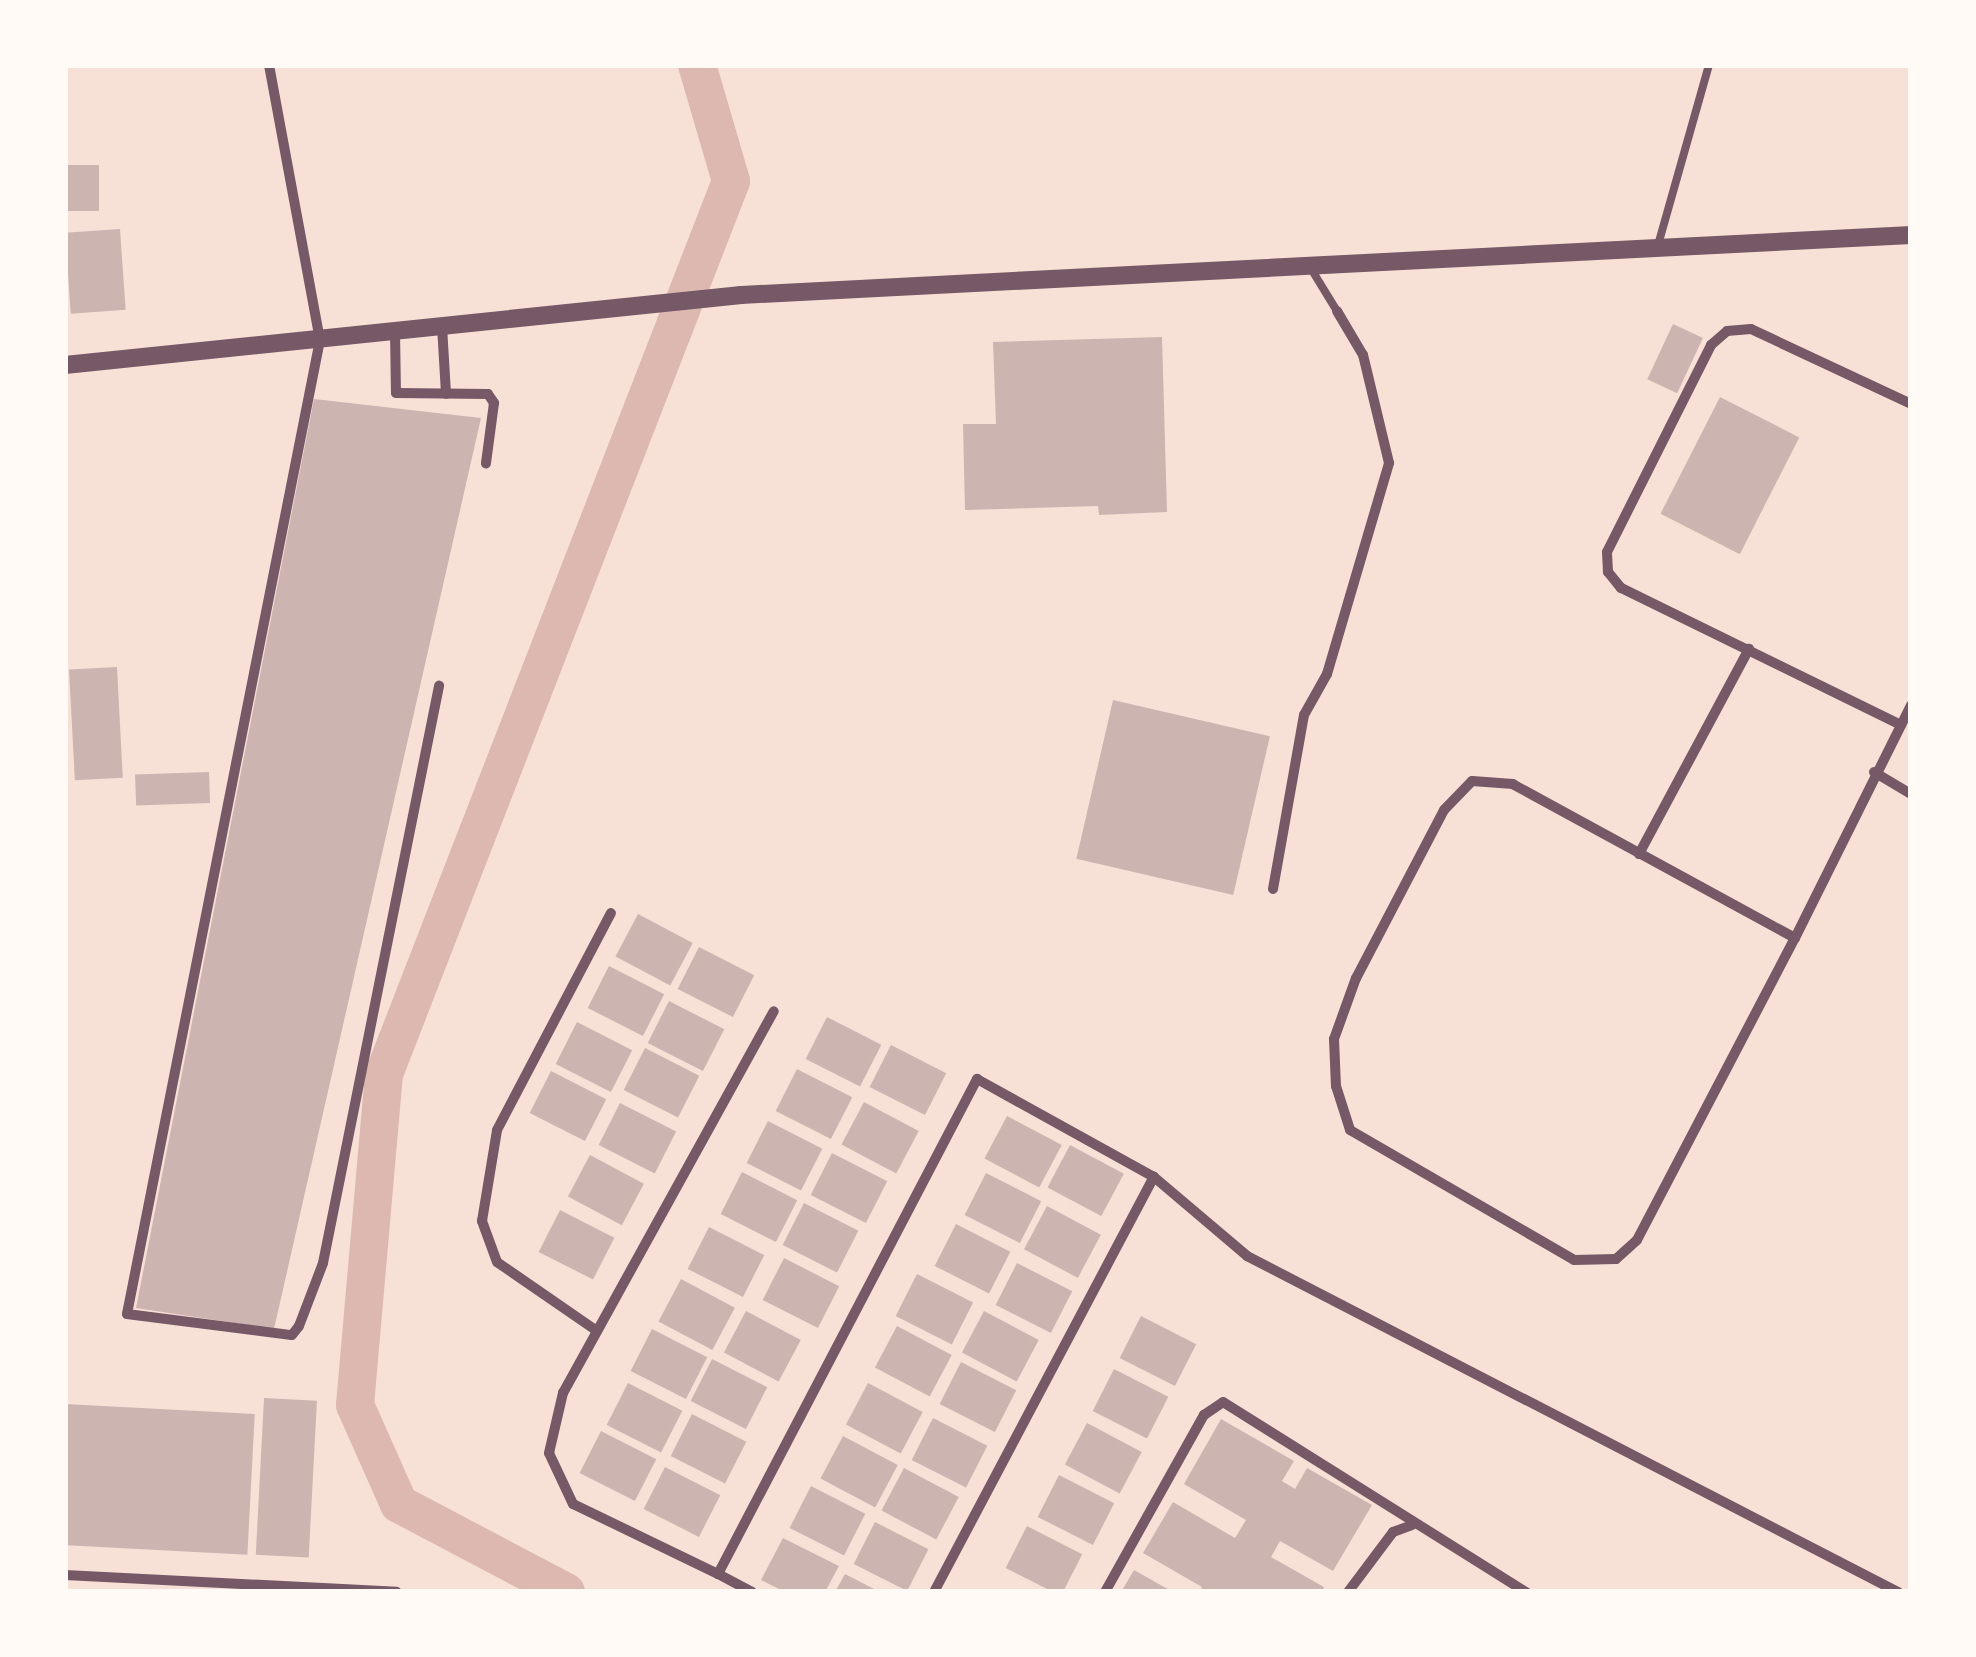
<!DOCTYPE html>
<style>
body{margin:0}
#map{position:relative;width:1976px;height:1657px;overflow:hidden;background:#f7e1d7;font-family:"Source Sans 3",sans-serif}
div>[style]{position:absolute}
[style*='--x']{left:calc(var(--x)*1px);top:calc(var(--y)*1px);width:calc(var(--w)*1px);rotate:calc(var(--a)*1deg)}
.canal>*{height:38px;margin:-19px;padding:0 19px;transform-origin:19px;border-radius:19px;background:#dcb8b0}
.building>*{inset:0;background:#ccb4b1;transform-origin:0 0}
.service>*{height:8px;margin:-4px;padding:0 4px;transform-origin:4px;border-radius:4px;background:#755966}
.minor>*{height:10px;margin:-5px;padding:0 5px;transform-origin:5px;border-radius:5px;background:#755966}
.tertiary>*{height:18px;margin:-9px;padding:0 9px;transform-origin:9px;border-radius:9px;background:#755966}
span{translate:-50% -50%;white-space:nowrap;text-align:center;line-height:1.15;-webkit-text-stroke:10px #fffaf5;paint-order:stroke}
.frame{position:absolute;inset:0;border:68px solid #fffaf5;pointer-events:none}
</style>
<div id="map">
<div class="canal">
<i style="--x:566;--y:1592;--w:189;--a:-152.2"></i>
<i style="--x:399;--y:1504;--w:108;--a:-114"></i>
<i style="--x:355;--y:1405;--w:332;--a:-85"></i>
<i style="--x:384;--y:1074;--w:958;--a:-68.76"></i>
<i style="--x:731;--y:181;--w:121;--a:-106.3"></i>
</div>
<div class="building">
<i style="left:65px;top:165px;width:34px;height:46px"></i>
<i style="left:120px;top:229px;width:81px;height:55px;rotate:86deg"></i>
<i style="left:1673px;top:324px;width:33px;height:61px;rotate:25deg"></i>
<i style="clip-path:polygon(1162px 337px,1167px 512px,1099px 515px,1098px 506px,965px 510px,963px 424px,996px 424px,993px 342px)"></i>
<i style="left:1720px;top:397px;width:89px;height:131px;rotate:27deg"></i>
<i style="clip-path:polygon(314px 399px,481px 418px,274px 1329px,136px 1308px)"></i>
<i style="left:117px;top:667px;width:111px;height:48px;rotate:87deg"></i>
<i style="left:1113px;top:700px;width:161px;height:163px;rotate:13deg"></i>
<i style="left:209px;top:772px;width:31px;height:74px;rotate:88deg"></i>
<i style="left:638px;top:914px;width:62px;height:48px;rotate:28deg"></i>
<i style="left:699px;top:947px;width:62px;height:47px;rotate:27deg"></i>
<i style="left:609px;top:966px;width:62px;height:47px;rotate:27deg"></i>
<i style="left:669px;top:1001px;width:62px;height:47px;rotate:27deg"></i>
<i style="left:827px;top:1017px;width:61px;height:47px;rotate:27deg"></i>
<i style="left:577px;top:1022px;width:62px;height:47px;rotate:27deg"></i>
<i style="left:891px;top:1045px;width:62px;height:47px;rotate:27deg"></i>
<i style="left:645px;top:1048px;width:61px;height:47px;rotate:27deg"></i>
<i style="left:797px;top:1069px;width:62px;height:47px;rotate:27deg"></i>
<i style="left:551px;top:1071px;width:62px;height:47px;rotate:27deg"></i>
<i style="left:864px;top:1102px;width:62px;height:48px;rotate:28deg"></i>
<i style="left:620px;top:1103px;width:63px;height:47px;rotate:27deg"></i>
<i style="left:1007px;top:1116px;width:62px;height:48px;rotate:28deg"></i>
<i style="left:768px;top:1121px;width:61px;height:47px;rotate:27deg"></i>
<i style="left:1070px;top:1145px;width:61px;height:48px;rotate:28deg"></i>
<i style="left:832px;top:1153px;width:62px;height:47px;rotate:27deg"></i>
<i style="left:590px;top:1155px;width:61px;height:47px;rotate:28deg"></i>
<i style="left:742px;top:1172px;width:62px;height:47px;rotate:27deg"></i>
<i style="left:986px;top:1173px;width:62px;height:47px;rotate:27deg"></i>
<i style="left:804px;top:1203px;width:61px;height:47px;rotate:27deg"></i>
<i style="left:1047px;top:1206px;width:61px;height:49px;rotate:28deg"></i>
<i style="left:560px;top:1210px;width:61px;height:47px;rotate:27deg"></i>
<i style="left:956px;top:1224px;width:61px;height:47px;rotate:27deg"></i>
<i style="left:709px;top:1227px;width:62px;height:47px;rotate:27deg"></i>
<i style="left:784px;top:1258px;width:62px;height:47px;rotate:27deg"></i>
<i style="left:1017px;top:1263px;width:62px;height:47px;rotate:27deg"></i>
<i style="left:917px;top:1274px;width:63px;height:47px;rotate:27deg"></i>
<i style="left:681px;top:1279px;width:61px;height:48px;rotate:28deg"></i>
<i style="left:746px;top:1311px;width:62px;height:47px;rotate:28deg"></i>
<i style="left:984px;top:1311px;width:62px;height:47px;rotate:28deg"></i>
<i style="left:1141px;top:1316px;width:62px;height:47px;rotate:27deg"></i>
<i style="left:897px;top:1326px;width:62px;height:47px;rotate:28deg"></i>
<i style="left:652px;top:1329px;width:62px;height:47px;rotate:27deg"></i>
<i style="left:712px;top:1359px;width:62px;height:47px;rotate:27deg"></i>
<i style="left:961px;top:1362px;width:62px;height:47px;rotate:27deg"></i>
<i style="left:1114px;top:1369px;width:61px;height:47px;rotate:27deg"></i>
<i style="left:628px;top:1383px;width:61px;height:47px;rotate:27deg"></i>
<i style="left:868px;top:1383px;width:62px;height:47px;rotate:28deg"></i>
<i style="left:264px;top:1398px;width:53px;height:157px;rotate:3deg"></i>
<i style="left:65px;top:1404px;width:190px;height:141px;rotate:3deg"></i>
<i style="left:692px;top:1414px;width:61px;height:47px;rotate:27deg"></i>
<i style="left:933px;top:1418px;width:61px;height:47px;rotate:27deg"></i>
<i style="clip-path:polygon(1221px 1419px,1294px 1461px,1282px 1481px,1295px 1489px,1307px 1468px,1372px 1505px,1333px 1571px,1280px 1541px,1271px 1557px,1324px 1587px,1322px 1592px,1200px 1592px,1202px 1587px,1143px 1553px,1173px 1502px,1235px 1538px,1246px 1520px,1184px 1484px)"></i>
<i style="left:1087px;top:1423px;width:62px;height:47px;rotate:28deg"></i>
<i style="left:601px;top:1431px;width:62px;height:47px;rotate:27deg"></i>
<i style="left:843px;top:1436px;width:62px;height:48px;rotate:28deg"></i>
<i style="left:665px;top:1467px;width:62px;height:47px;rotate:27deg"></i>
<i style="left:904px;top:1468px;width:62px;height:48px;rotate:28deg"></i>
<i style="left:1059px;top:1475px;width:62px;height:47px;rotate:27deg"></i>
<i style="left:811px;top:1486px;width:61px;height:47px;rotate:27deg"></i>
<i style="left:875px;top:1522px;width:60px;height:47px;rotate:27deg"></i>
<i style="left:1027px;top:1526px;width:62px;height:47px;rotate:27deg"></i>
<i style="clip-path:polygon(783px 1538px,839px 1566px,825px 1592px,785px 1592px,761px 1580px)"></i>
<i style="clip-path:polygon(1134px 1570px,1173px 1592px,1121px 1592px)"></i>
<i style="clip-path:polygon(845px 1574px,880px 1592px,835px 1592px)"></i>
</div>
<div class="service">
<i style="--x:1658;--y:245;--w:187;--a:-74.2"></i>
<i style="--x:1310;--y:267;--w:52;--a:58.5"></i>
</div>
<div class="minor">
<i style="--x:269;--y:65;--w:280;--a:79.5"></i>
<i style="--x:320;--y:340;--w:993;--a:101.21"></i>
<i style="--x:127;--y:1314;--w:166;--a:7.3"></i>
<i style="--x:292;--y:1335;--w:11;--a:-52"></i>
<i style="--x:299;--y:1326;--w:67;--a:-69.1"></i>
<i style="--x:323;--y:1263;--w:589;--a:-78.63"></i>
<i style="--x:442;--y:326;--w:68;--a:86.6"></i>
<i style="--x:395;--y:331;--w:62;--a:89.1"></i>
<i style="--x:396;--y:393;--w:92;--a:0.6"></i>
<i style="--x:488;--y:394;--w:11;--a:56"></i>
<i style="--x:494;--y:403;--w:61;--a:97.6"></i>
<i style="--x:1901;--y:725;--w:312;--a:-153.9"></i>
<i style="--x:1621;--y:588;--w:21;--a:-129"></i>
<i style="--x:1608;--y:572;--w:20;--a:-93"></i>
<i style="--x:1607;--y:552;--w:232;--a:-63.3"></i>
<i style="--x:1711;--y:345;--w:21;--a:-41"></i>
<i style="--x:1727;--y:331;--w:24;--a:-5"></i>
<i style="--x:1751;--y:329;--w:177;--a:25.1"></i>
<i style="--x:1874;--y:772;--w:43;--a:30.7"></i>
<i style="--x:1639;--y:854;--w:233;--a:-61.8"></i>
<i style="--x:1273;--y:889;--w:177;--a:-79.9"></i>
<i style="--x:1304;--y:715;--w:47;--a:-60.7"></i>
<i style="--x:1327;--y:674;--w:220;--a:-73.6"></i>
<i style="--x:1389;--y:463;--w:111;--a:-103.5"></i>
<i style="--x:1363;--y:355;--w:51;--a:-120.6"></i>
<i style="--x:1795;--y:938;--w:321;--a:-151.4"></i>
<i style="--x:1513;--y:784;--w:41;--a:-175.8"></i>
<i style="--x:1472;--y:781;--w:40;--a:134"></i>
<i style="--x:1444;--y:810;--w:190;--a:117.6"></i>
<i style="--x:1356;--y:978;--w:65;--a:109.8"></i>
<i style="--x:1334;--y:1039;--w:47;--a:87.6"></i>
<i style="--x:1336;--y:1086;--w:46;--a:72.3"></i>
<i style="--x:1350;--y:1130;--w:259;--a:30.1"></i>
<i style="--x:1574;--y:1260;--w:42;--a:-1.4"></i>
<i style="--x:1616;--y:1259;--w:28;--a:-42"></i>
<i style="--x:1637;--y:1240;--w:341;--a:-62.4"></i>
<i style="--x:1795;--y:938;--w:260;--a:-63.5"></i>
<i style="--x:597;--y:1331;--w:121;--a:-145.4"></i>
<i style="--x:497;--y:1262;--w:44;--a:-110.1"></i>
<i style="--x:482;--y:1221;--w:92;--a:-80.6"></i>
<i style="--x:497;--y:1130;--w:245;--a:-62.3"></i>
<i style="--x:718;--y:1574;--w:161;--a:-154.2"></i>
<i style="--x:573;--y:1504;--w:56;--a:-115.2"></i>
<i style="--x:549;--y:1453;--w:62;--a:-76.9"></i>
<i style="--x:563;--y:1393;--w:436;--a:-61.1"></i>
<i style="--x:65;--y:1575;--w:332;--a:2.9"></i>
<i style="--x:752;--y:1592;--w:38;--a:-152"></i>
<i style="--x:718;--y:1574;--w:559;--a:-62.38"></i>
<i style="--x:977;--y:1079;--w:202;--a:29"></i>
<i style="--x:1154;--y:1177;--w:122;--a:40.3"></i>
<i style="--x:1247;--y:1256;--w:733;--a:27.3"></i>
<i style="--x:934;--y:1592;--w:470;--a:-62.1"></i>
<i style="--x:1105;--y:1592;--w:203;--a:-60.8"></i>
<i style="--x:1204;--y:1415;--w:23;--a:-34"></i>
<i style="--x:1223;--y:1402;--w:358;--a:32.1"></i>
<i style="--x:1348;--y:1592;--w:75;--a:-53.1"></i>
<i style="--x:1393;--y:1532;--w:20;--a:-20"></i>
</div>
<div class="tertiary">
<i style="--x:65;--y:365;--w:680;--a:-5.91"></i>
<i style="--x:741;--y:295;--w:1172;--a:-2.94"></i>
</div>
<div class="frame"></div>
</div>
